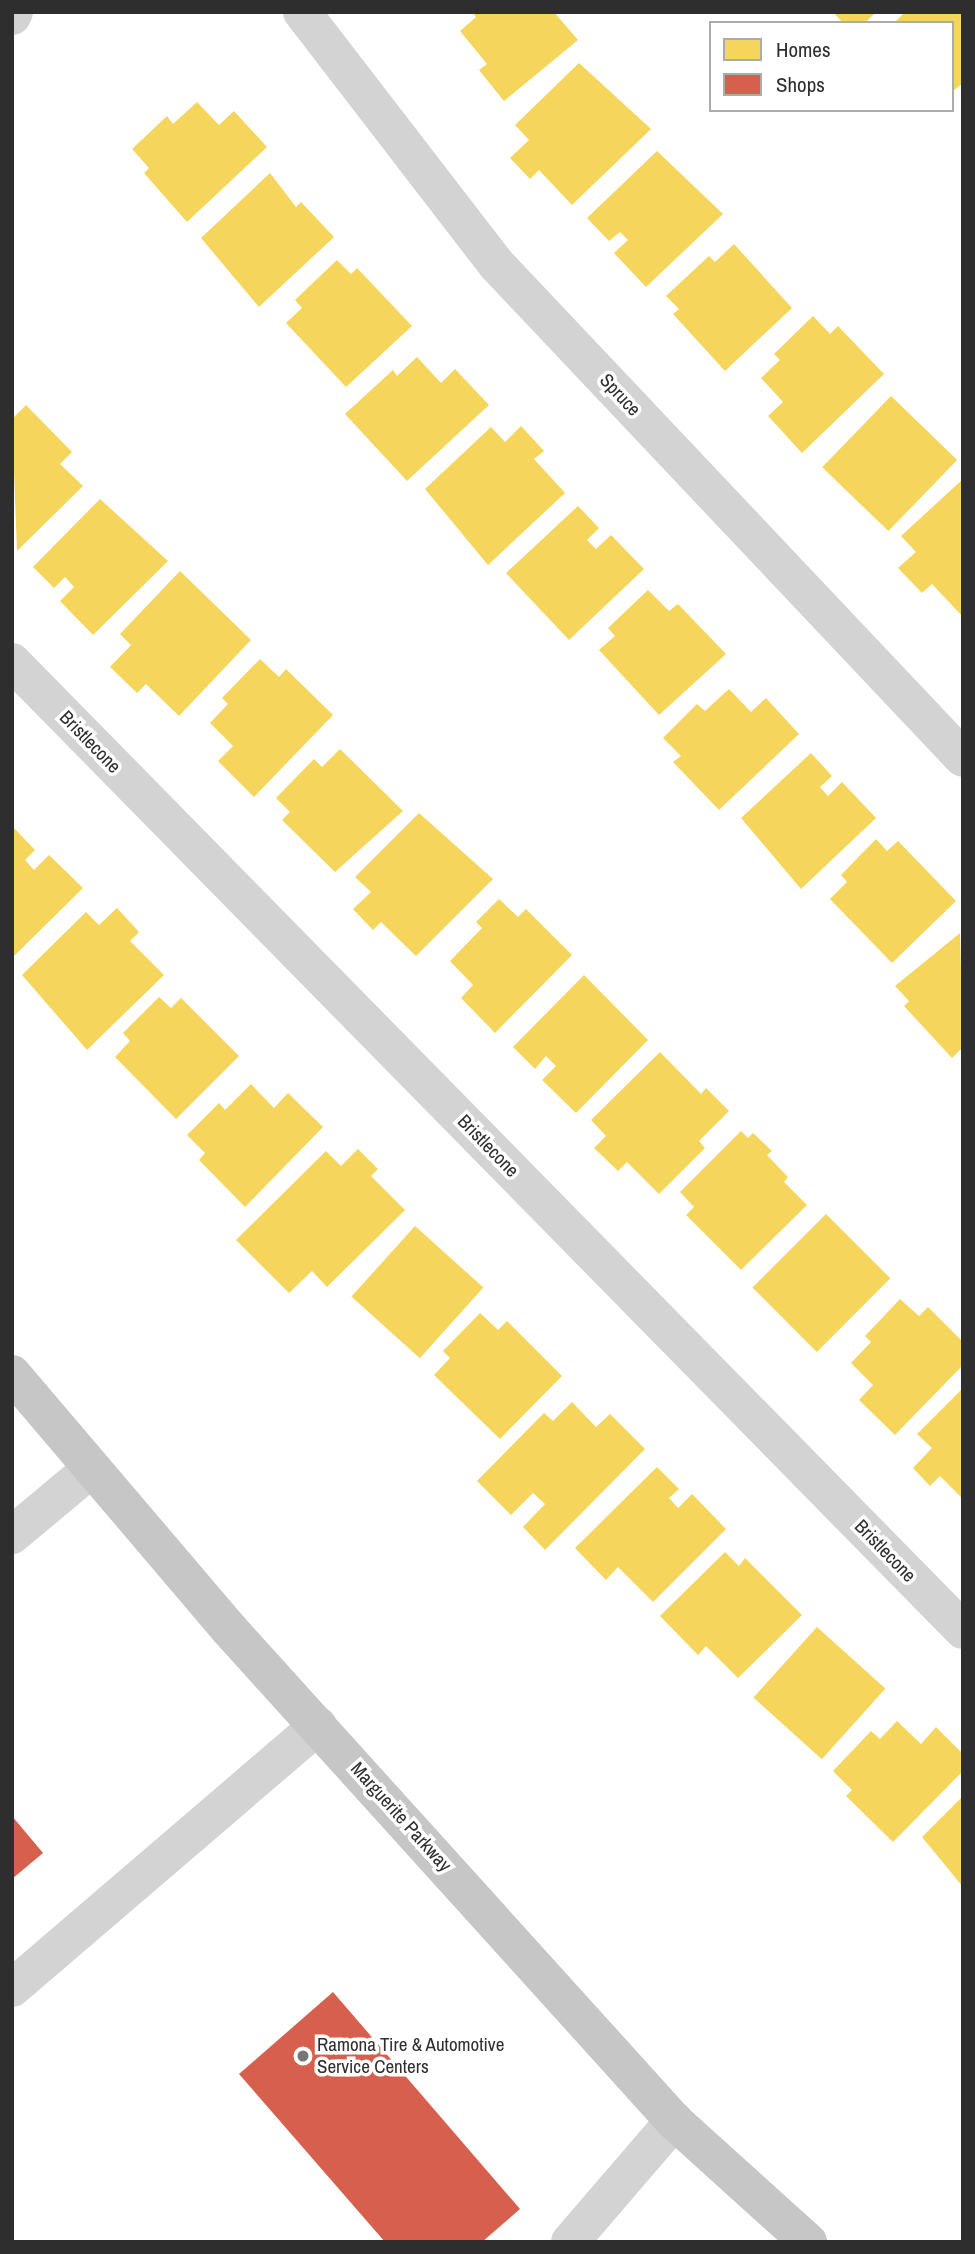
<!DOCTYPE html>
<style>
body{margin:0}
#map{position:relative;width:975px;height:2254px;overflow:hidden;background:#fff;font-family:"Archivo Narrow",sans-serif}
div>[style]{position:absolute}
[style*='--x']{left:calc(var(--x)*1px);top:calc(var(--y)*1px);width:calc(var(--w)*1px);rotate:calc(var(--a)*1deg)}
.homes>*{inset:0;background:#f6d55c;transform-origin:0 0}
.shops>*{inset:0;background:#d6604d}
.minor>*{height:38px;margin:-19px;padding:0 19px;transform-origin:19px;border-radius:19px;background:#d3d3d3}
.major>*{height:38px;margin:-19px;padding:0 19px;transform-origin:19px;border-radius:19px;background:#c6c6c6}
.dots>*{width:19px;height:19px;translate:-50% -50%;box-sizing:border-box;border:4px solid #fff;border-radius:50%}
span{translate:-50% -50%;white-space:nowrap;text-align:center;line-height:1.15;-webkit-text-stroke:7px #fff;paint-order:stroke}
.street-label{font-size:19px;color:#2e2e2e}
.poi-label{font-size:19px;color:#2e2e2e}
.left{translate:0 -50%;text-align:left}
.frame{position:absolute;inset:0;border:14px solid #2e2e2e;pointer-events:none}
.legend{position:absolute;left:709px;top:21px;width:245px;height:91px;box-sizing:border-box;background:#fff;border:2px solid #ababab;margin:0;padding:9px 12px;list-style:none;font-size:21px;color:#2e2e2e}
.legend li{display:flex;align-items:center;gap:14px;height:35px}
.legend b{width:35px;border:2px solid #ababab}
</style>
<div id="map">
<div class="homes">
<i style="clip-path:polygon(472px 12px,554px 12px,578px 40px,504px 101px,479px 70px,487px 64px,460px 31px,476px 17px)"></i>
<i style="clip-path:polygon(833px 12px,876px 12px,865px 23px,843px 23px)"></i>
<i style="clip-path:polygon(905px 12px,963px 12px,963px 83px,952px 92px,952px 23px,894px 23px)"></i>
<i style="clip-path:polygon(579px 63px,651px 129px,572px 205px,539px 170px,530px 179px,510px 158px,529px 140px,515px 125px)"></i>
<i style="clip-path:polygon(197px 102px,219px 125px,234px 111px,267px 147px,187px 222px,144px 173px,149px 168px,132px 149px,167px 116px,173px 124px)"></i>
<i style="clip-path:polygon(657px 151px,723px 214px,646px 287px,614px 253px,628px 240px,620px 232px,609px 241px,587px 218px)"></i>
<i style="clip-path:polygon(270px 173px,296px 207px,301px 202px,334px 237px,259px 307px,201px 238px)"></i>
<i style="clip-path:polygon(734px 244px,792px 308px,725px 371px,673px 314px,679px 309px,666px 296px,709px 256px,715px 262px)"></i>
<i style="clip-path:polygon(337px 260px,351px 274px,357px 268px,412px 326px,346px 387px,286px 323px,302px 308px,295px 300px)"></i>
<i style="clip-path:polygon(813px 316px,830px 334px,838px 326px,884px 374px,802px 453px,768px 416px,783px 402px,761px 378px,780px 360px,774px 354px)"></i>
<i style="clip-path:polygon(417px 357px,441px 383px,455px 369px,489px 405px,407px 481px,345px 414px,393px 370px,397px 376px)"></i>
<i style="left:891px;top:396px;width:92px;height:99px;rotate:44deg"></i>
<i style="clip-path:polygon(26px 405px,72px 452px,60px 464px,83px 486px,17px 551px,12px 419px)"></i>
<i style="clip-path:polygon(521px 426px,544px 451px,534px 459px,565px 493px,488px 565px,425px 489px,491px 427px,505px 442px)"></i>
<i style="clip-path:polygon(963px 479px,963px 617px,932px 584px,922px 593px,898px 568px,916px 552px,901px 536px)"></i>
<i style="clip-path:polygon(100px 499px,168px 561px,93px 635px,60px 601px,74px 587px,65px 577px,54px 588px,33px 567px)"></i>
<i style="clip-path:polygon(578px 506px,599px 528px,587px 540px,596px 549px,611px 535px,644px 569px,569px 640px,506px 573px)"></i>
<i style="clip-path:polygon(180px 571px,251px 640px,179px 716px,146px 684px,137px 693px,110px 667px,131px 645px,120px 634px)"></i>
<i style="clip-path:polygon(648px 590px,669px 611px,678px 604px,726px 654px,659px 715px,599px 650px,615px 636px,608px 628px)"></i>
<i style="clip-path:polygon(260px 659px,279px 677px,286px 669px,333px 715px,254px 797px,218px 761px,233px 746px,210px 723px,228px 704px,222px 698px)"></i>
<i style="clip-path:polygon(729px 689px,751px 712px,766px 698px,799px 734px,719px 810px,673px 762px,681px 756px,663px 738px,697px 704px,705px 711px)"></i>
<i style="clip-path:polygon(340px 749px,403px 811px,335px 872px,282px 820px,290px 812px,276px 798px,314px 759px,322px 767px)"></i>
<i style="clip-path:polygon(811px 753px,832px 776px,820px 787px,828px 796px,842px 782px,876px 818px,801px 889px,741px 818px)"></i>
<i style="clip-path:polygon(419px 813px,493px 879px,416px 956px,381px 922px,373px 930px,353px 909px,371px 892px,355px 877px)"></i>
<i style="clip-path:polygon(14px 828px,35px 850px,25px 860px,34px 870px,49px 855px,83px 888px,12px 958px)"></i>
<i style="clip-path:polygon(876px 839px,887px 851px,898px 841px,956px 901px,892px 963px,830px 899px,847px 882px,841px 875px)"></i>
<i style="clip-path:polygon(499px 899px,518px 917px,526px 909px,572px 955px,495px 1033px,461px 998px,473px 985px,450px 961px,482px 928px,476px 922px)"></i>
<i style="clip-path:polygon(117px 908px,139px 932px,130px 941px,164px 975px,87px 1050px,22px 975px,86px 912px,99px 925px)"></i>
<i style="clip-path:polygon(960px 933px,963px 1047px,952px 1058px,904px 1006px,909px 1001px,895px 986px)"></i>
<i style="clip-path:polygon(584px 975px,648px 1040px,576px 1113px,542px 1080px,556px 1066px,546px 1056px,535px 1069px,513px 1047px)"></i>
<i style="clip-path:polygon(159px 997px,171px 1008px,181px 998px,239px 1056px,176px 1119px,115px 1057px,130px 1041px,123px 1033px)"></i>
<i style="clip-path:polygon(660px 1052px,701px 1094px,706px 1088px,729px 1111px,699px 1141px,705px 1148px,659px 1194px,627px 1162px,618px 1171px,594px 1148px,606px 1136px,591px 1120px)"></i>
<i style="clip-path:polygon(251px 1084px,274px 1108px,288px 1093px,323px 1127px,245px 1207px,199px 1160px,205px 1153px,187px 1135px,219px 1103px,225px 1110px)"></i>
<i style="clip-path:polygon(741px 1131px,748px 1138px,753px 1133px,772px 1151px,767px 1155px,788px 1177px,784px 1182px,807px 1205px,741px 1270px,686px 1215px,694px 1207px,680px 1192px)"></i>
<i style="clip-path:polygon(358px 1149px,378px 1169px,371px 1176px,405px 1210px,327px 1287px,312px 1271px,289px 1293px,236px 1240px,326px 1151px,341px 1166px)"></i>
<i style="left:826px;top:1214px;width:91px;height:104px;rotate:45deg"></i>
<i style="left:415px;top:1226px;width:92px;height:95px;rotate:42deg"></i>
<i style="clip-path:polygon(900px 1299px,919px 1316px,928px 1307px,963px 1342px,963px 1365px,895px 1435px,859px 1400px,873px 1385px,851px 1363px,871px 1342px,865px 1336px)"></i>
<i style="clip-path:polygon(480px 1313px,498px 1330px,507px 1321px,562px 1376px,500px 1439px,434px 1375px,450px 1358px,443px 1351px)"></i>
<i style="clip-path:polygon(963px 1388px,963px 1499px,940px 1476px,930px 1486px,913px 1468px,932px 1448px,917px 1434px)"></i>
<i style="clip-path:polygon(572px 1402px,596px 1427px,610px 1414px,645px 1449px,545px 1550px,523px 1527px,545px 1504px,533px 1493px,511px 1515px,477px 1481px,544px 1413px,553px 1421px)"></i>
<i style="clip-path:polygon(657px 1467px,679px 1489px,669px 1498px,678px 1508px,692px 1494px,726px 1529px,653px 1602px,618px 1567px,606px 1580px,575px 1548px)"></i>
<i style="clip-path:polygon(725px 1552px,739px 1566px,745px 1558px,802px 1615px,738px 1678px,706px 1646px,698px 1655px,660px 1616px)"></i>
<i style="left:817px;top:1627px;width:92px;height:95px;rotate:42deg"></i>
<i style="clip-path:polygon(897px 1721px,921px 1744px,936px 1727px,963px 1754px,963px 1771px,893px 1842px,846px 1796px,852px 1790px,833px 1771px,871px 1731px,880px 1739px)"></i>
<i style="clip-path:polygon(963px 1796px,963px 1887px,922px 1837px)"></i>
</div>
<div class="shops">
<i style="clip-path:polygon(12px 1816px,43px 1853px,12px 1879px)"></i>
<i style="clip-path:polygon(333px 1992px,520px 2209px,482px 2242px,385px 2242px,239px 2074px)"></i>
</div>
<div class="minor">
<i style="--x:302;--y:12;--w:319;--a:52.4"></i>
<i style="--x:497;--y:265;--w:678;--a:46.61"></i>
<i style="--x:12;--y:16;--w:4;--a:-63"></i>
<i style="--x:12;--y:662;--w:1357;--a:45.51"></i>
<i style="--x:12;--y:1535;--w:104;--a:-39.9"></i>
<i style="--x:12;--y:1988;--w:403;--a:-40.6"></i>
<i style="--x:570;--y:2242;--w:160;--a:-49.3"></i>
</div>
<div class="major">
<i style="--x:12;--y:1374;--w:335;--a:49.6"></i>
<i style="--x:229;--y:1629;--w:663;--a:47.87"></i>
<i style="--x:674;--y:2121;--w:181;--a:42.1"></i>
</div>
<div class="dots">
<i style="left:303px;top:2056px;background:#777"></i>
</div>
<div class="street-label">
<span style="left:620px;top:395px;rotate:47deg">Spruce</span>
<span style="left:90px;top:742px;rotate:46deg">Bristlecone</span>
<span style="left:488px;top:1146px;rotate:46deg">Bristlecone</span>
<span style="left:885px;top:1551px;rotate:46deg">Bristlecone</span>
<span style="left:401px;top:1817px;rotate:48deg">Marguerite Parkway</span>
</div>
<div class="poi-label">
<span class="left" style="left:317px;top:2056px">Ramona Tire &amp; Automotive<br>Service Centers</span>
</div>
<div class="frame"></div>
<ul class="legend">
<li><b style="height:19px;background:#f6d55c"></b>Homes</li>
<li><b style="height:19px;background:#d6604d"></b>Shops</li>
</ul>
</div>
